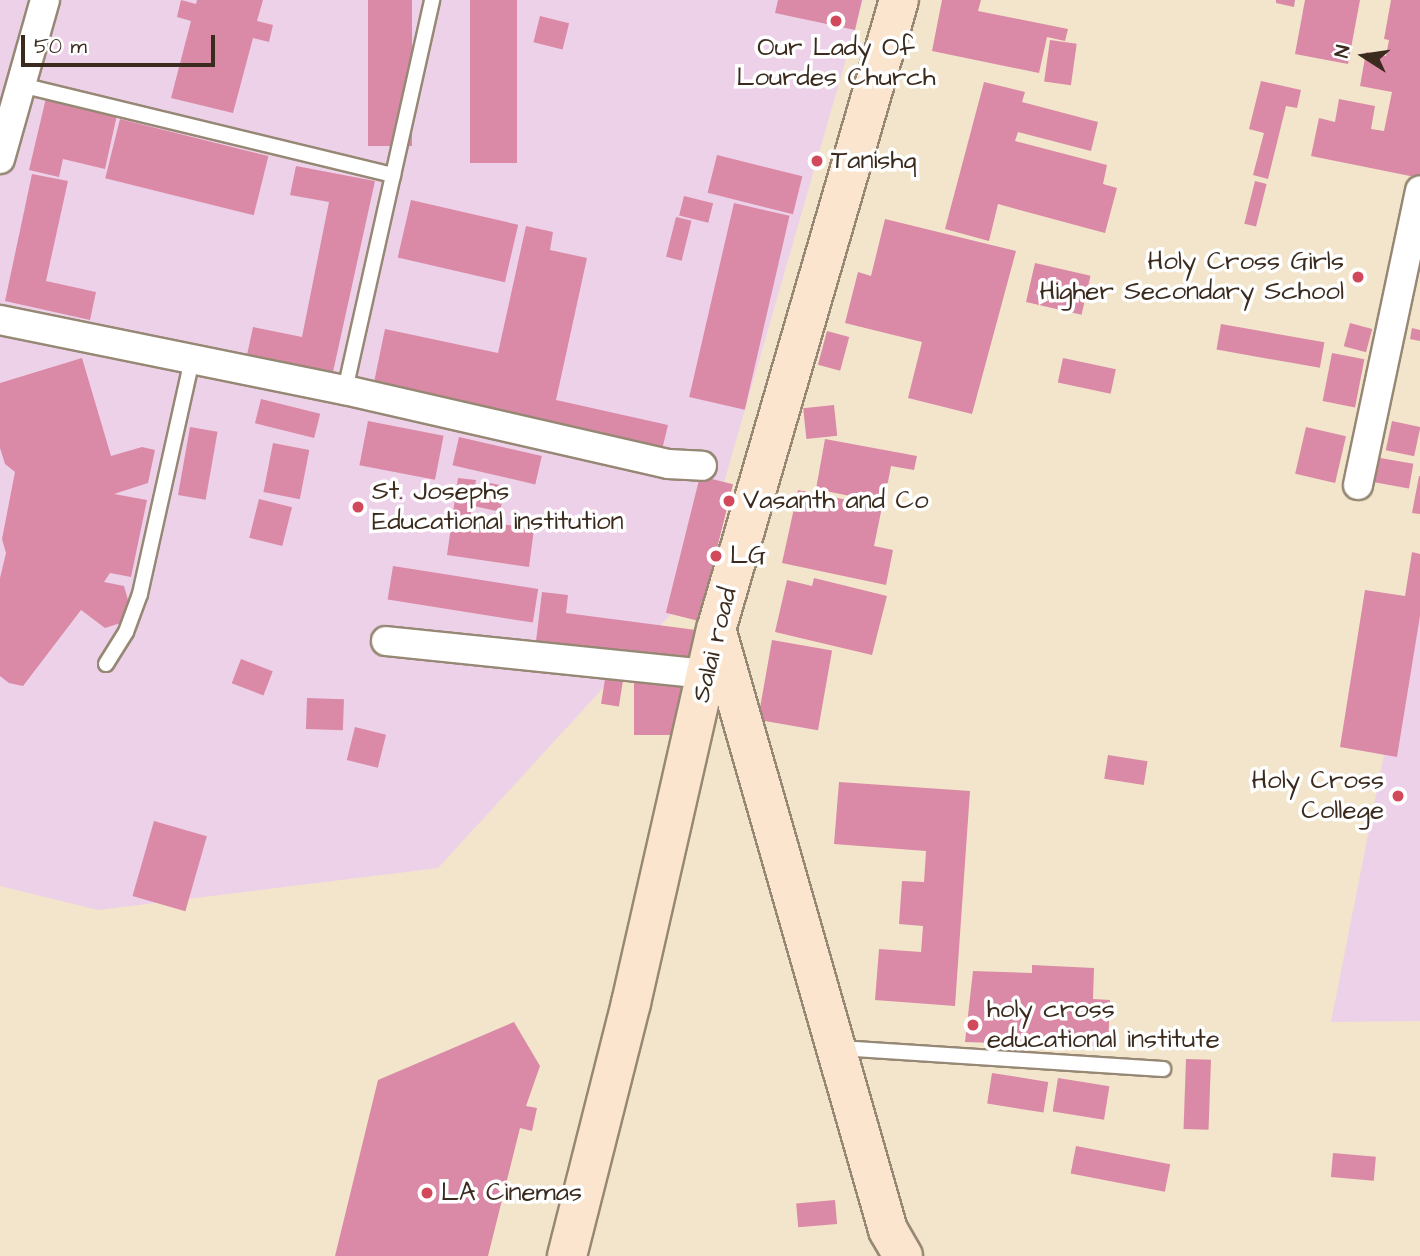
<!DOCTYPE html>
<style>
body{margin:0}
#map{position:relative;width:1420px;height:1256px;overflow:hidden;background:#f2e5cb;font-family:"Architects Daughter",sans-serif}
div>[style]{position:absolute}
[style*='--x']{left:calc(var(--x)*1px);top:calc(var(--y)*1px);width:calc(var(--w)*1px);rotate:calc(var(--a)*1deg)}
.built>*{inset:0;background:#edd1e9}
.building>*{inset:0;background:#da8aa6;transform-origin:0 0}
.roads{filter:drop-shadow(2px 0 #968874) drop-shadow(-2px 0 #968874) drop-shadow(0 2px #968874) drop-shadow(0 -2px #968874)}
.lane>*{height:14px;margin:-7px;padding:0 7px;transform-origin:7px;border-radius:7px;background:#fff}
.street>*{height:28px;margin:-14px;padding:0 14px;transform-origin:14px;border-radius:14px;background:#fff}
.secondary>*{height:38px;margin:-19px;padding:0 19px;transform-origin:19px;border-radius:19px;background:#fbe5cf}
.dots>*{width:19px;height:19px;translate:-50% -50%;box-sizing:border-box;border:4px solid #fff;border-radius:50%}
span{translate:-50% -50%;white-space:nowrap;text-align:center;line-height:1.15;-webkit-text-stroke:7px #fff;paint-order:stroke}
.poi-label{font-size:26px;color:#3b2a1e}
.left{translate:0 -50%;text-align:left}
.right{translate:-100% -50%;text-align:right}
.street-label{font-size:26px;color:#3b2a1e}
.north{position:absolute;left:1329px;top:21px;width:70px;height:70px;-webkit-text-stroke:5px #fff;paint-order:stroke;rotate:282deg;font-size:19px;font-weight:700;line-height:28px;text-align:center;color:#3b2a1e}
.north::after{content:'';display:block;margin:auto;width:24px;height:32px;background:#3b2a1e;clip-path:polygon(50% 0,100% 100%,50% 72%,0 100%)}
.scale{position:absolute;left:21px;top:35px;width:194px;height:32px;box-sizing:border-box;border:4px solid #3b2a1e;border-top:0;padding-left:9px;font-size:21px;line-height:24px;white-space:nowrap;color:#3b2a1e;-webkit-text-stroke:5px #fff;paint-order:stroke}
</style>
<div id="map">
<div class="built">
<i style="clip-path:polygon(0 0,863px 0,693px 590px,438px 868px,98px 910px,0 886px)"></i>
<i style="clip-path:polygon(1420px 572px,1420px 1021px,1331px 1022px)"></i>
</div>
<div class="building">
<i style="clip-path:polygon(181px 0,196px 4px,197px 0,263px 0,257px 21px,273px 25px,269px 42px,253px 38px,233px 113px,171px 98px,191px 21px,177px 17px)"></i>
<i style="left:368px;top:0;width:44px;height:146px"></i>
<i style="left:470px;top:0;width:47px;height:163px"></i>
<i style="clip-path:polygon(778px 0,862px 0,855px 30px,775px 13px)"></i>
<i style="clip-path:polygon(942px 0,981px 0,978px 11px,1068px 29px,1065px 41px,1047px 37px,1039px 73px,932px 51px)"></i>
<i style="clip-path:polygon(1276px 0,1295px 0,1294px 7px,1276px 3px)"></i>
<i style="clip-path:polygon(1305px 0,1360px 0,1348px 64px,1295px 54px)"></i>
<i style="clip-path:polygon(1391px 0,1420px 0,1420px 178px,1311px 156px,1319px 118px,1335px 122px,1339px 99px,1375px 106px,1371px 129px,1384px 131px,1392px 92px,1360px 86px,1366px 52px,1386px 56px,1389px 40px,1384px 39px)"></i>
<i style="left:540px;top:16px;width:30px;height:27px;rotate:14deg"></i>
<i style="left:1050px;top:40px;width:27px;height:42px;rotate:8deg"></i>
<i style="clip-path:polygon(1261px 81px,1301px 90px,1297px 108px,1286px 106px,1268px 179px,1253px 175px,1264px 133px,1249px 129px)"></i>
<i style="clip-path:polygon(984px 82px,1025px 92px,1022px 102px,1098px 122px,1091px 151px,1018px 132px,1015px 141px,1107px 165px,1103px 184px,1117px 188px,1105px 233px,998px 204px,989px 241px,945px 229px)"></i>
<i style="clip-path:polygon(46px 98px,117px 115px,105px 169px,63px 159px,59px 177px,29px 170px)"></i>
<i style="left:120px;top:119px;width:153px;height:61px;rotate:14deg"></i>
<i style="left:717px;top:155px;width:88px;height:39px;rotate:14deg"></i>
<i style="clip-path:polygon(296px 166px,375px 181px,333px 372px,247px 355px,253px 327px,302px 337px,329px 202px,290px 195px)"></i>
<i style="clip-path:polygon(32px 174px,68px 181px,46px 281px,96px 292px,90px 320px,5px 301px)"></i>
<i style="left:1255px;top:181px;width:12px;height:44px;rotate:14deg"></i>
<i style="left:684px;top:196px;width:30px;height:20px;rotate:14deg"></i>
<i style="left:411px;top:200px;width:110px;height:59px;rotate:13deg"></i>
<i style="left:734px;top:203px;width:57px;height:199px;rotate:13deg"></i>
<i style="left:676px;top:217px;width:16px;height:41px;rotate:14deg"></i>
<i style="clip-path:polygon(885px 219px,1016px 251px,972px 414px,908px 398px,922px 342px,845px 323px,858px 272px,871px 276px)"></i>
<i style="clip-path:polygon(526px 226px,553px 232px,550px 250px,587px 258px,556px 400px,668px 425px,662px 450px,373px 387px,385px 329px,498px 353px)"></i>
<i style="left:1035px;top:263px;width:57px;height:40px;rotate:13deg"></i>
<i style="left:1350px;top:323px;width:23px;height:24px;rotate:15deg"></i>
<i style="left:1221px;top:324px;width:105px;height:26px;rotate:10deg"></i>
<i style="clip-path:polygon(1412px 328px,1420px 330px,1420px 341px,1410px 339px)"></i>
<i style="left:827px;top:331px;width:23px;height:35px;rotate:15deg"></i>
<i style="left:1332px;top:353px;width:33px;height:49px;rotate:11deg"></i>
<i style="clip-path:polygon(82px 358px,111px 456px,142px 447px,155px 450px,148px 483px,114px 494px,147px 500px,131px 577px,110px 573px,104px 582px,124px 586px,130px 607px,127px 621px,105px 628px,81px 610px,23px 686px,9px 683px,0 676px,0 578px,6px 553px,2px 539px,15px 472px,5px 464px,0 448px,0 383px)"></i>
<i style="left:1063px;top:358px;width:54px;height:25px;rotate:12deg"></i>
<i style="left:261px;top:399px;width:61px;height:25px;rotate:14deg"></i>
<i style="left:834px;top:405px;width:31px;height:31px;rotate:84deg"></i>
<i style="left:368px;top:421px;width:77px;height:45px;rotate:11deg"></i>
<i style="left:1392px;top:421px;width:29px;height:30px;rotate:12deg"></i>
<i style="left:190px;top:427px;width:28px;height:69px;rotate:10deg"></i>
<i style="left:1306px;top:427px;width:41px;height:48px;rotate:13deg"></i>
<i style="left:459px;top:437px;width:85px;height:29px;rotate:13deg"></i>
<i style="clip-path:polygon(825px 439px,917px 456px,914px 470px,891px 466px,884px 503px,816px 489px)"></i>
<i style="left:273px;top:443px;width:37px;height:50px;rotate:11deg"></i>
<i style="left:1369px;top:456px;width:45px;height:25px;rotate:10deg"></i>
<i style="left:700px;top:476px;width:34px;height:141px;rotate:14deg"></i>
<i style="clip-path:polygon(1419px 476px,1420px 476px,1420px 514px,1412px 513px)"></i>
<i style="clip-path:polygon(458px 478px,476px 480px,470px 519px,534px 529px,529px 567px,447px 555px)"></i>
<i style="left:481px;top:481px;width:25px;height:26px;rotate:12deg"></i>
<i style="clip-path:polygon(798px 490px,882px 507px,874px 546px,893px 550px,886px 585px,782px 563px)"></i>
<i style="left:259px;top:499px;width:34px;height:40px;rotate:14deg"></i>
<i style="clip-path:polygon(1412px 552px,1420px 554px,1420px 616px,1397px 757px,1340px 747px,1365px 590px,1405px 596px)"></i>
<i style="left:393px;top:566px;width:147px;height:34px;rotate:9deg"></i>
<i style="clip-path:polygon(814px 578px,887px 596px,872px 655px,775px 632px,787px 580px,812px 586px)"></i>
<i style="clip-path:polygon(542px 592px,568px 595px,566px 613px,696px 630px,692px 661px,536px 641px)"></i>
<i style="left:772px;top:640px;width:61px;height:81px;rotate:10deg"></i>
<i style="left:241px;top:659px;width:34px;height:26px;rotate:21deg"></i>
<i style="left:634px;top:673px;width:50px;height:62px"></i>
<i style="left:605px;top:679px;width:18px;height:25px;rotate:9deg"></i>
<i style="left:307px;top:698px;width:37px;height:31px;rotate:2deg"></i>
<i style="left:355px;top:727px;width:32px;height:34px;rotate:14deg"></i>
<i style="left:1108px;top:755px;width:40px;height:24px;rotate:9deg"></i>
<i style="clip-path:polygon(839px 782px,970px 791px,955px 1006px,875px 1000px,879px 949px,921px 952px,923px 926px,899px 924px,902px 881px,924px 882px,926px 851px,834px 844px)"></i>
<i style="left:154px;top:821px;width:55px;height:78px;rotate:16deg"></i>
<i style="clip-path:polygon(1032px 965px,1094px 968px,1093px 999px,1110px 1000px,1108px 1047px,965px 1042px,973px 971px,1032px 973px)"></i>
<i style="clip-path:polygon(514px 1022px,540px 1066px,526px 1106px,537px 1108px,532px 1131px,520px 1128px,488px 1256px,335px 1256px,378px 1080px)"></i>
<i style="left:1186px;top:1059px;width:25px;height:70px;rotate:2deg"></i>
<i style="left:992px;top:1073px;width:57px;height:31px;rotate:9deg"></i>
<i style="left:1058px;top:1078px;width:52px;height:34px;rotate:9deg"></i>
<i style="left:1076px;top:1146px;width:96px;height:28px;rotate:11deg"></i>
<i style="left:1333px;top:1153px;width:43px;height:24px;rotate:5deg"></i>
<i style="left:835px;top:1200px;width:24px;height:39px;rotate:85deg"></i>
</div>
<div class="roads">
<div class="lane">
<i style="--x:21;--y:85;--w:383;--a:13.6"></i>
<i style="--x:345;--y:390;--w:400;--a:-77.4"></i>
<i style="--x:106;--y:664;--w:38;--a:-58"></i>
<i style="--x:126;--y:632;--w:40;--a:-69.8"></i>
<i style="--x:140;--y:594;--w:241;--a:-77.5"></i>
<i style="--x:839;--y:1048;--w:325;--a:3.7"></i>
</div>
<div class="street">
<i style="--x:0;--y:159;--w:165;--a:-74.2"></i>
<i style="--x:0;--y:320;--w:352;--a:11.5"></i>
<i style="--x:345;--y:390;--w:331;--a:12.9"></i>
<i style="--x:668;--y:464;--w:34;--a:3"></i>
<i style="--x:1358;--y:485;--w:301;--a:-78.1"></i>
<i style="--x:386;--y:641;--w:322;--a:5.9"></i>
</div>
<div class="secondary">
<i style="--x:717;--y:632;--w:622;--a:74.04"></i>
<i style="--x:888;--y:1230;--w:30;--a:60"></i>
<i style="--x:567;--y:1256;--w:261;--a:-75.8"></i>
<i style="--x:631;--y:1003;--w:383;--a:-77.2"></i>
<i style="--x:716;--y:630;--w:656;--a:-73.8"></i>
</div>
</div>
<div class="dots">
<i style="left:836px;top:21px;background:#d1495b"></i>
<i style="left:817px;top:161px;background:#d1495b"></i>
<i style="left:1358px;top:277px;background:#d1495b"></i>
<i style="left:729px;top:501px;background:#d1495b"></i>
<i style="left:358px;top:507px;background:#d1495b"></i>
<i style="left:716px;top:556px;background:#d1495b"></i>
<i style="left:1398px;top:796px;background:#d1495b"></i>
<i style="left:973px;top:1025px;background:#d1495b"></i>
<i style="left:427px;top:1193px;background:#d1495b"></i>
</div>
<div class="poi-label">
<span style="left:836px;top:63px">Our Lady Of<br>Lourdes Church</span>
<span class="left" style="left:831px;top:161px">Tanishq</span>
<span class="right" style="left:1344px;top:277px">Holy Cross Girls<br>Higher Secondary School</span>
<span class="left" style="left:372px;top:507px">St. Josephs<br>Educational institution</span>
<span class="left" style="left:743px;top:501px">Vasanth and Co</span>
<span class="left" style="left:730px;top:556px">LG</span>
<span class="right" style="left:1384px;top:796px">Holy Cross<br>College</span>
<span class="left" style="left:987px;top:1025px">holy cross<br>educational institute</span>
<span class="left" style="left:441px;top:1193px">LA Cinemas</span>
</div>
<div class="street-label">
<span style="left:715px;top:645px;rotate:-76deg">Salai road</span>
</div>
<div class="north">N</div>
<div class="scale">50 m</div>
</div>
